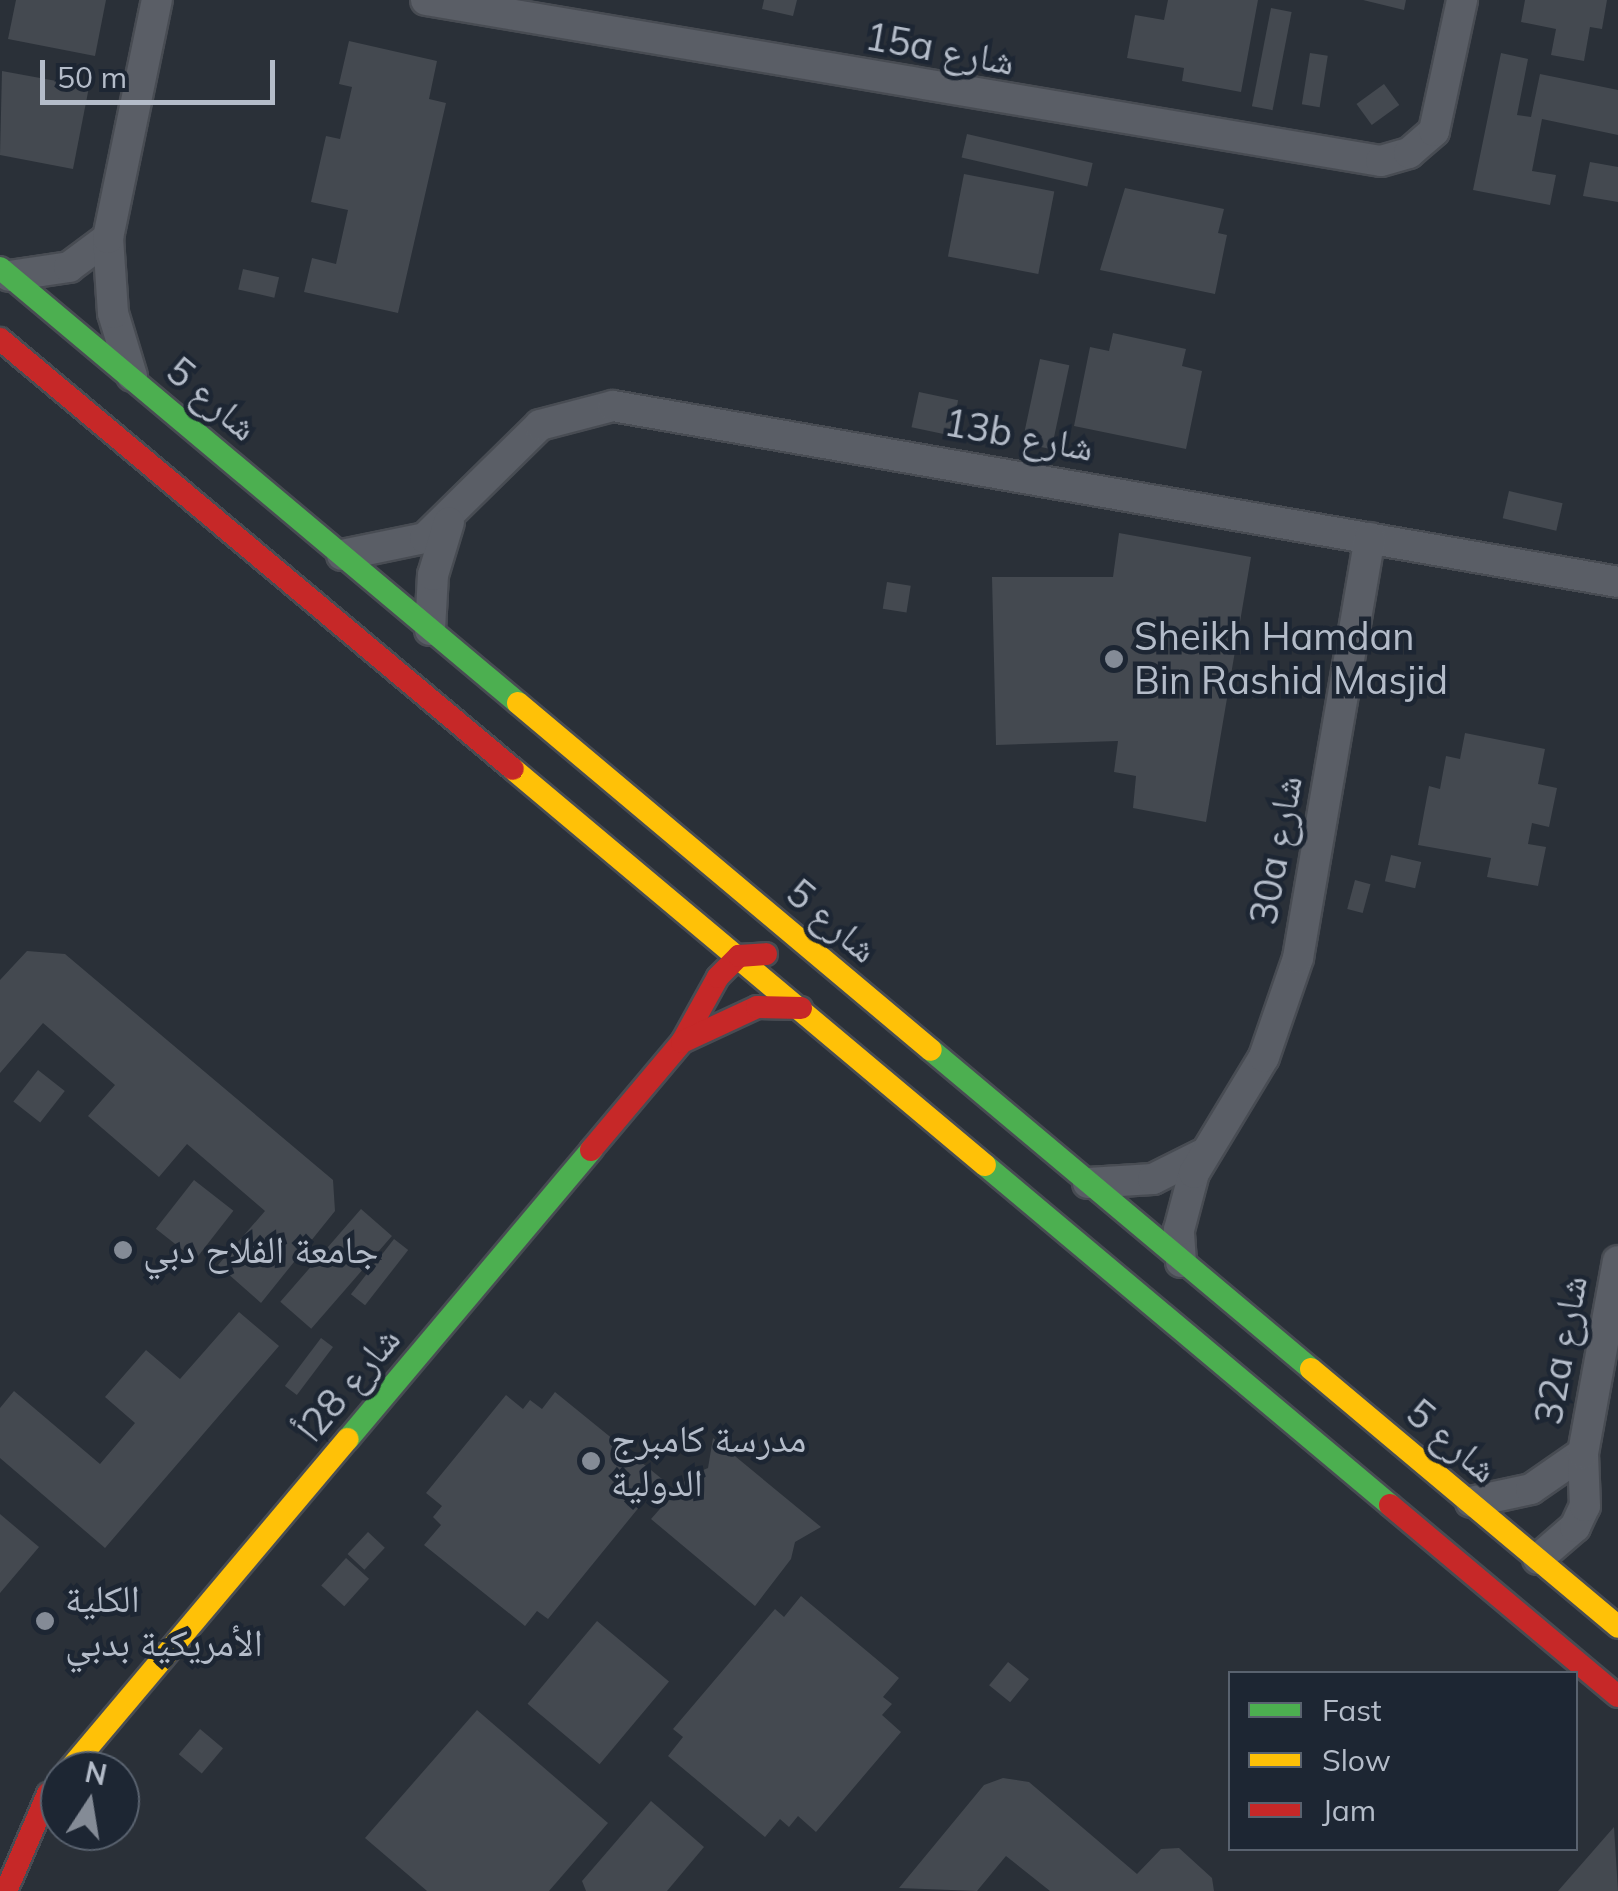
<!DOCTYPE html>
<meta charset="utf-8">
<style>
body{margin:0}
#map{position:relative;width:1618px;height:1891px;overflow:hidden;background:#2a3038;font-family:Mulish,"Noto Naskh Arabic",sans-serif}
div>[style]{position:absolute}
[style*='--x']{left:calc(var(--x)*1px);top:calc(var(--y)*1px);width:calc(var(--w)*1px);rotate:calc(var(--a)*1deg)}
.building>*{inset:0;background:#444950;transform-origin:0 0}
.roads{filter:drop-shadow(2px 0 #484c53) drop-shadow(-2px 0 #484c53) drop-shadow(0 2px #484c53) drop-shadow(0 -2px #484c53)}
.street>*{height:30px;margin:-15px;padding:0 15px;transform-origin:15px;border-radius:15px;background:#5a5e66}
.fast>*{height:22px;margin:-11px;padding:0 11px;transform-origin:11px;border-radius:11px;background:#4caf50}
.slow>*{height:22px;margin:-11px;padding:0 11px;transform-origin:11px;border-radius:11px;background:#ffc107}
.jam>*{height:22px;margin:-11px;padding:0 11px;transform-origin:11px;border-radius:11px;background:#c62828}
.dots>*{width:28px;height:28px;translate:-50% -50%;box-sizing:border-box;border:5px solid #1d2633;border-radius:50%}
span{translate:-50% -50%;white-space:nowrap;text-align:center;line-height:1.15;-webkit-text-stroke:9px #1d2633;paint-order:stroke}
.street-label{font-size:38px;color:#b4bcc9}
.poi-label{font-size:38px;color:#b4bcc9}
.left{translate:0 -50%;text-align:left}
.legend{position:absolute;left:1228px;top:1671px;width:350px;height:180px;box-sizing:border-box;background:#1d2633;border:2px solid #59626f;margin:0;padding:12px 18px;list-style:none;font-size:30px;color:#b4bcc9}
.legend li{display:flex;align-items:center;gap:20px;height:50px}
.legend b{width:50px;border:2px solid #59626f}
.north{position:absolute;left:40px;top:1751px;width:100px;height:100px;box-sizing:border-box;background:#1d2633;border:2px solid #59626f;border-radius:50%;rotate:12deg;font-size:28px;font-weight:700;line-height:40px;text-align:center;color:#b4bcc9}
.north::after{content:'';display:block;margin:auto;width:35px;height:45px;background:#848b96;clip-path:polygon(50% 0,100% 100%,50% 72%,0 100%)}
.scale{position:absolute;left:40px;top:60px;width:235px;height:45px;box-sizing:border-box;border:5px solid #b4bcc9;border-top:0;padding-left:12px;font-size:30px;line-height:35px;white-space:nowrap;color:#b4bcc9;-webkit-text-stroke:8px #1d2633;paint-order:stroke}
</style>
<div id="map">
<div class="building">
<i style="clip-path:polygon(16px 0,106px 0,95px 56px,8px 39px)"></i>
<i style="clip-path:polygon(764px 0,797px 0,793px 16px,762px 9px)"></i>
<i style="clip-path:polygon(1168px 0,1258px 0,1241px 92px,1182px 81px,1184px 68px,1127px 58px,1135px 15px,1164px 20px)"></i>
<i style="clip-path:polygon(1363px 0,1406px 0,1404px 10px)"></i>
<i style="clip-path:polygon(1525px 0,1607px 0,1602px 29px,1590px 27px,1584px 61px,1551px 55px,1556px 29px,1521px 22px)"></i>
<i style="left:1271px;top:8px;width:21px;height:100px;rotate:11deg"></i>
<i style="clip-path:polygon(349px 41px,437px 61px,429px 99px,446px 103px,398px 313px,304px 292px,312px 258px,336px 264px,348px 210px,311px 202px,326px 136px,340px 139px,352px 87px,339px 84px)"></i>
<i style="left:1310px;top:53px;width:18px;height:52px;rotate:9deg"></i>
<i style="clip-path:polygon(1501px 53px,1528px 59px,1517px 115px,1531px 117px,1540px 74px,1618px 90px,1618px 135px,1542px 119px,1532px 171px,1556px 175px,1550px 205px,1473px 190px)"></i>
<i style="clip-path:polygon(2px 71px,89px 87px,73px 169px,0 155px)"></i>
<i style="left:1384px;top:84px;width:26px;height:34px;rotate:54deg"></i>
<i style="left:967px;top:134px;width:129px;height:24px;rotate:13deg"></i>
<i style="clip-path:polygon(1590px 162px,1618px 167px,1618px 202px,1583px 196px)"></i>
<i style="left:964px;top:174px;width:92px;height:84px;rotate:11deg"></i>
<i style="clip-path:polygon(1125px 188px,1224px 209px,1218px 233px,1227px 235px,1215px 294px,1100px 270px)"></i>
<i style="left:243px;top:269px;width:37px;height:21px;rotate:13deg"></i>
<i style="clip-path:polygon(1113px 333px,1186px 349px,1182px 366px,1202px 371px,1186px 449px,1074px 426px,1090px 347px,1109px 351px)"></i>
<i style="left:1040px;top:359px;width:30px;height:86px;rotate:12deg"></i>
<i style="left:919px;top:392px;width:40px;height:36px;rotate:12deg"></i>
<i style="left:1509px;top:491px;width:55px;height:28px;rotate:13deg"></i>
<i style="clip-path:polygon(1119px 533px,1251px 557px,1206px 822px,1133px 808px,1136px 776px,1114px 772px,1118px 741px,996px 745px,992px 577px,1113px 577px)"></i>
<i style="left:887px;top:582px;width:24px;height:27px;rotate:9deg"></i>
<i style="clip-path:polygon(1465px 733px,1545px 749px,1538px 784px,1557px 788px,1549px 827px,1532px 823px,1528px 844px,1546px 847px,1538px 886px,1487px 877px,1491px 858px,1418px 845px,1429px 786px,1440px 789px,1446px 756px,1460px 759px)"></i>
<i style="left:1391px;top:855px;width:31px;height:27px;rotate:13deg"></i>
<i style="left:1355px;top:880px;width:16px;height:30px;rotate:15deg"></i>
<i style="clip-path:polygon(27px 951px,65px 954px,333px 1180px,335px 1211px,261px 1303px,218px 1265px,265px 1211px,187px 1144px,159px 1177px,88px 1116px,115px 1085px,43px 1023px,0 1073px,0 980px)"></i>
<i style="left:38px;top:1070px;width:34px;height:40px;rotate:38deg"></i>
<i style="left:194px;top:1180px;width:50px;height:62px;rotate:38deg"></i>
<i style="left:361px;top:1209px;width:41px;height:123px;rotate:41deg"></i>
<i style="left:394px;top:1239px;width:18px;height:70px;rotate:38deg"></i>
<i style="clip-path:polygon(239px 1312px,279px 1346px,105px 1548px,0 1458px,0 1408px,14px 1391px,100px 1464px,135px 1423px,105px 1397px,146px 1350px,180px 1379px)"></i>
<i style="left:321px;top:1338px;width:15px;height:60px;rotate:37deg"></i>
<i style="clip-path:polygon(555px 1392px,662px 1479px,548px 1619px,537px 1611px,525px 1626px,424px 1545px,441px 1525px,433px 1517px,442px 1506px,426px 1493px,506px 1395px,523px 1409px,530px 1400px,542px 1409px)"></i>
<i style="clip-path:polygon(713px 1438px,821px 1527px,795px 1542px,791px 1559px,755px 1606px,651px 1519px,689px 1476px,708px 1468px)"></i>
<i style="clip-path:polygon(0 1514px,39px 1547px,0 1593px)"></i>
<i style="left:368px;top:1532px;width:23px;height:30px;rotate:43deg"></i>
<i style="left:346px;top:1558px;width:31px;height:37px;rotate:42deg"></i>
<i style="clip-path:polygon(801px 1596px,899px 1678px,883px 1697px,892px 1704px,882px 1715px,901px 1732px,816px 1832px,798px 1816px,789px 1827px,780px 1819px,765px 1837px,668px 1756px,683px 1737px,673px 1729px,775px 1609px,784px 1617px)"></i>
<i style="left:597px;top:1621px;width:94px;height:108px;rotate:40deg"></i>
<i style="left:1008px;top:1662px;width:27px;height:30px;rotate:39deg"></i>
<i style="clip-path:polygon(477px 1710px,608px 1823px,549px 1891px,427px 1891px,365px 1838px)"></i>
<i style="left:200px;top:1729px;width:30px;height:33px;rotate:40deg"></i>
<i style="clip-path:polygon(1003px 1778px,1029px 1782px,1137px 1874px,1161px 1849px,1179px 1848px,1212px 1878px,1214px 1891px,1050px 1891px,1006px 1856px,977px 1891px,899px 1888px,984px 1785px)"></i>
<i style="clip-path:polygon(651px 1801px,704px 1847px,667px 1891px,586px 1891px,582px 1881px)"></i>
<i style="clip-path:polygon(1614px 1827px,1618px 1891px,1558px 1891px)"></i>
</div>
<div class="roads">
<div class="street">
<i style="--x:426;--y:0;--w:968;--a:9.57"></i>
<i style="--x:1381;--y:161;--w:29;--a:-16"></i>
<i style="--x:1409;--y:153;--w:33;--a:-41"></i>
<i style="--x:1434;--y:131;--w:134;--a:-77.9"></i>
<i style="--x:9;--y:276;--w:61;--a:-8.5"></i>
<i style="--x:69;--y:267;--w:49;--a:-36.6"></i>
<i style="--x:132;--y:376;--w:66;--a:-106.8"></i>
<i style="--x:113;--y:313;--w:75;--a:-93.8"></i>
<i style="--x:108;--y:238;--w:243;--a:-78.4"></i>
<i style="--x:342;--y:555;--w:85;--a:-11.6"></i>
<i style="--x:425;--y:538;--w:161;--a:-44.5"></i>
<i style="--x:540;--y:425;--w:75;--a:-14.6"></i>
<i style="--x:613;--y:406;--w:1020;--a:9.93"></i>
<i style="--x:430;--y:630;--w:55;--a:-86.9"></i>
<i style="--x:433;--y:575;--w:55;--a:-73.2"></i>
<i style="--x:1088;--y:1183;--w:65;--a:-3.5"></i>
<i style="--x:1153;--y:1179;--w:56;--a:-26.6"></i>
<i style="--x:1181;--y:1262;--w:32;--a:-94"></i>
<i style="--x:1179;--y:1230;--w:59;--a:-75.3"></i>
<i style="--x:1194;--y:1173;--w:135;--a:-58.9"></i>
<i style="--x:1264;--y:1057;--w:105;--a:-71"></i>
<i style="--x:1298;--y:958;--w:426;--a:-80.3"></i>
<i style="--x:1471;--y:1502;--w:61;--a:-12.2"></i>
<i style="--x:1531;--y:1489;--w:63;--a:-34.7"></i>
<i style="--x:1538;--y:1559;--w:49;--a:-40.9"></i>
<i style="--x:1575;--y:1527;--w:23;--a:-65"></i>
<i style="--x:1585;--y:1506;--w:53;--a:-92.2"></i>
<i style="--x:1583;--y:1453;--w:195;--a:-79.7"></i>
</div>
<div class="fast">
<i style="--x:0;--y:268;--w:676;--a:40.02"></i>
<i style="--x:931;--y:1050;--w:496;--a:40"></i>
<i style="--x:985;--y:1165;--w:529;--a:40.01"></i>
<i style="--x:348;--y:1439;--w:378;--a:-49.9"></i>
</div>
<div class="slow">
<i style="--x:518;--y:703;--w:539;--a:40.04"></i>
<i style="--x:513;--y:769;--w:616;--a:40"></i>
<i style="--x:1311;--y:1369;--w:401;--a:40"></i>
<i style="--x:68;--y:1771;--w:434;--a:-49.9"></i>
</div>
<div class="jam">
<i style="--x:0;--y:339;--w:669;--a:39.97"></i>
<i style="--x:682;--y:1042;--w:74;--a:-61"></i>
<i style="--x:718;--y:977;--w:30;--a:-45"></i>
<i style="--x:739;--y:956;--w:27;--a:-4"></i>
<i style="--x:591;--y:1150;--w:141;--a:-49.9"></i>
<i style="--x:682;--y:1042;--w:83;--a:-25"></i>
<i style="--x:757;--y:1007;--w:44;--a:1.3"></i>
<i style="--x:1390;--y:1505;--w:297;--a:40"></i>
<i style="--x:6;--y:1891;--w:106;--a:-66.6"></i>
</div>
</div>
<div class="dots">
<i style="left:1114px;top:659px;background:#848b96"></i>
<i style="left:123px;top:1250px;background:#848b96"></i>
<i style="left:591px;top:1461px;background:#848b96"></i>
<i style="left:45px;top:1621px;background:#848b96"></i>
</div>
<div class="street-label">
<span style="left:940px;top:49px;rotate:10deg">15a شارع</span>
<span style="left:212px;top:399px;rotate:40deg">شارع 5</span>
<span style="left:1019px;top:435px;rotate:10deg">13b شارع</span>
<span style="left:1276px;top:850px;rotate:-80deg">30a شارع</span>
<span style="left:832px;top:921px;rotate:40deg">شارع 5</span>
<span style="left:1561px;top:1350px;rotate:-80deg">32a شارع</span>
<span style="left:348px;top:1384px;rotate:-50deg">شارع 28أ</span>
<span style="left:1452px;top:1441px;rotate:40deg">شارع 5</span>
</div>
<div class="poi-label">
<span class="left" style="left:1134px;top:659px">Sheikh Hamdan<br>Bin Rashid Masjid</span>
<span class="left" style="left:143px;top:1250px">جامعة الفلاح دبي</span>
<span class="left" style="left:611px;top:1461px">مدرسة كامبرج<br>الدولية</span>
<span class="left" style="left:65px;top:1621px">الكلية<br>الأمريكية بدبي</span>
</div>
<ul class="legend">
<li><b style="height:12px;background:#4caf50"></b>Fast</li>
<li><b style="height:12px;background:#ffc107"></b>Slow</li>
<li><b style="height:12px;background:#c62828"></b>Jam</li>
</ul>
<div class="north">N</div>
<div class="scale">50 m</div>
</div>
